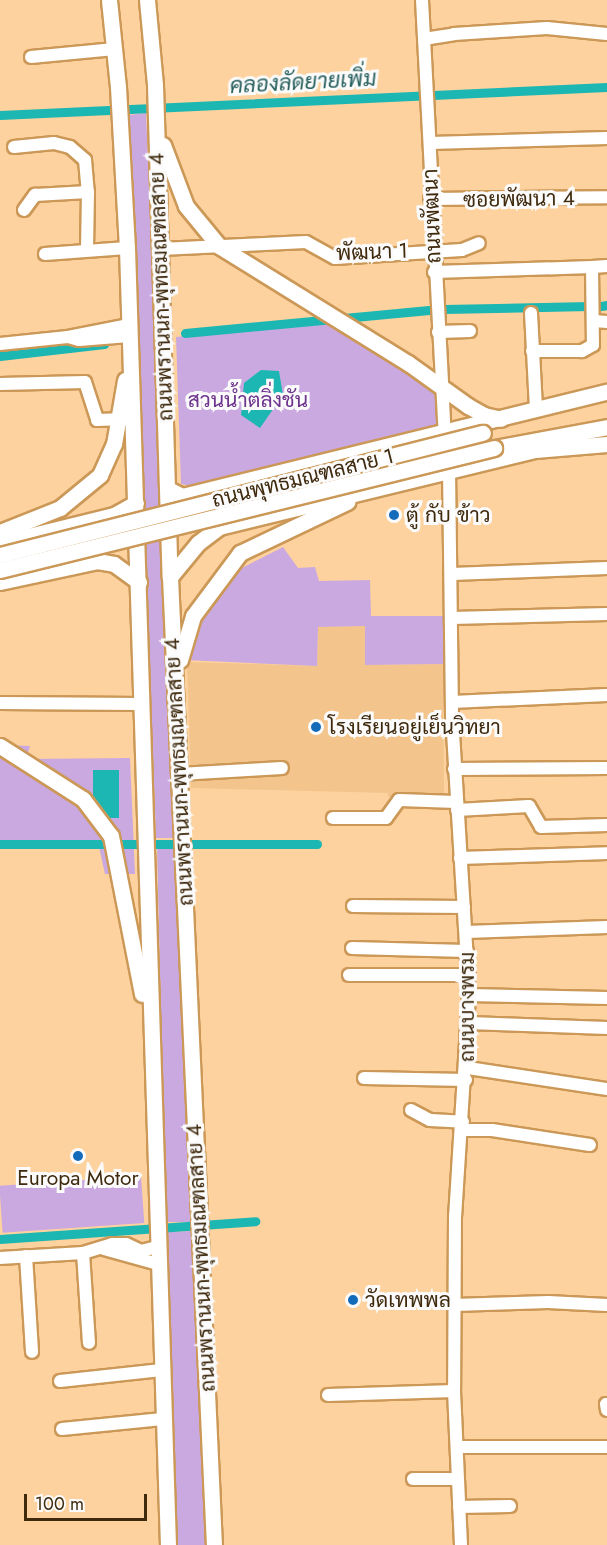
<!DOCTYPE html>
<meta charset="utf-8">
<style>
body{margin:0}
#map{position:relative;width:607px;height:1545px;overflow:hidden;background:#fdd29e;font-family:Jost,Sarabun,sans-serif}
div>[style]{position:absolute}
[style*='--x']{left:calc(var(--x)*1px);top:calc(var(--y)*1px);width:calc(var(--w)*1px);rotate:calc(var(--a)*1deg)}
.built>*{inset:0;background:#f3c58c}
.green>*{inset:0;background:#caa9e0;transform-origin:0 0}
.water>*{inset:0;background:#1cb7b2;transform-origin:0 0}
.canal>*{height:9px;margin:-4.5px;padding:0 4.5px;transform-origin:4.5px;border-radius:4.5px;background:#1cb7b2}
.roads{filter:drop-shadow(2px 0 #cb9857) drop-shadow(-2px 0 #cb9857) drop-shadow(0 2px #cb9857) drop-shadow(0 -2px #cb9857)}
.minor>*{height:12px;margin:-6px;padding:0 6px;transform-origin:6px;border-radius:6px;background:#fff}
.major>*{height:15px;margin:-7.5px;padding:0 7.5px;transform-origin:7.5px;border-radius:7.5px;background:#fff}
.bridges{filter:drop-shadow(2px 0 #cb9857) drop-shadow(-2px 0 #cb9857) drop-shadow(0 2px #cb9857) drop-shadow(0 -2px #cb9857)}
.major-bridge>*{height:15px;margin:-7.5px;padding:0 7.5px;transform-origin:7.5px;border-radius:7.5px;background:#fff}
.dots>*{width:16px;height:16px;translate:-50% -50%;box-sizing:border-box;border:3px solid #fbfbfb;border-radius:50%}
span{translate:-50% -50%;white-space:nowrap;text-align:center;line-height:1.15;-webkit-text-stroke:6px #fbfbfb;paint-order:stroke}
.street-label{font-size:21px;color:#3f2a0e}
.park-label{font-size:21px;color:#6e358e}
.poi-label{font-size:21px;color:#3f2a0e}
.left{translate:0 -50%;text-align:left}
.water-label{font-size:22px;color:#28605e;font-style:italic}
.scale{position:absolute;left:24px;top:1494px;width:123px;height:27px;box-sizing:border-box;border:3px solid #3f2a0e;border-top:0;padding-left:8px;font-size:18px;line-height:21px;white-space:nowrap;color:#3f2a0e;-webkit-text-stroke:4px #fbfbfb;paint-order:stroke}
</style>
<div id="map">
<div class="built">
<i style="clip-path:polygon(365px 626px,366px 665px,443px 664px,444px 798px,388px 797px,388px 793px,191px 788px,187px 662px,317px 666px,318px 627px)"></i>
</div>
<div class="green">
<i style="clip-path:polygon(146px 113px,158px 412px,175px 838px,156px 838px,129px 115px)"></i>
<i style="clip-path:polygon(339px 319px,434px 383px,438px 425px,191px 486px,181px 484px,176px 337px)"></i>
<i style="clip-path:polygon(283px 547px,298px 568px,315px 567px,319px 581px,370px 580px,371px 616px,445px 616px,443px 664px,365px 665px,365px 626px,318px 627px,317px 666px,185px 660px,184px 636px,215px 594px,238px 570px)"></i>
<i style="clip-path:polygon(0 745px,30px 746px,26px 759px,130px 758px,135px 874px,105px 874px,99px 847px,0 848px)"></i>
<i style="clip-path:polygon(157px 847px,175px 848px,194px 1222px,166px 1222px)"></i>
<i style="left:141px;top:1176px;width:47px;height:142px;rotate:86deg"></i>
<i style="clip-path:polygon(193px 1231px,207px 1545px,177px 1545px,168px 1232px)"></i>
</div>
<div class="water">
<i style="clip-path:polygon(261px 370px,279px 371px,283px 395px,260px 428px,241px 415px,244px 383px)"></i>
<i style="left:93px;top:770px;width:26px;height:48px"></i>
</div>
<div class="canal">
<i style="--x:0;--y:115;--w:608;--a:-2.64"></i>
<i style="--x:601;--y:306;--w:6;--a:-9"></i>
<i style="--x:444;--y:309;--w:146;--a:-1.2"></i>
<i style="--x:185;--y:333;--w:245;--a:-5.4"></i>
<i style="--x:0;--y:356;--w:105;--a:-6.6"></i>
<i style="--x:0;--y:844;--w:317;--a:0"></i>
<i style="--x:0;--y:1239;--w:256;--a:-4"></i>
</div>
<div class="roads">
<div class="minor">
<i style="--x:422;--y:0;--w:434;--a:87"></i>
<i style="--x:424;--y:39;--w:30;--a:-9"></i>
<i style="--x:454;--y:34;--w:93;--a:-3.7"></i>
<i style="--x:547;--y:28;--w:60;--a:5.7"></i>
<i style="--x:31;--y:57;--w:84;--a:-5.4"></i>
<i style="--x:430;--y:143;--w:177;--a:-1.6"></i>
<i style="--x:14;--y:147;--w:40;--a:-5.7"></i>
<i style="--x:54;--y:143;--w:16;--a:14"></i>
<i style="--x:70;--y:147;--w:20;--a:41"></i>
<i style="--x:85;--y:160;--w:32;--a:85"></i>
<i style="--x:430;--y:199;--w:177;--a:-0.6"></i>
<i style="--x:24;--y:210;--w:19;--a:-54"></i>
<i style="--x:35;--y:195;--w:53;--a:-3.2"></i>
<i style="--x:88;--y:192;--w:58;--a:91"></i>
<i style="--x:161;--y:249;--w:145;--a:-2.8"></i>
<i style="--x:306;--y:242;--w:33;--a:29"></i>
<i style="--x:335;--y:258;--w:127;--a:-3.6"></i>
<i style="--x:462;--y:250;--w:18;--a:-22"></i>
<i style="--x:45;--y:254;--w:82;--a:-4.2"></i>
<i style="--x:592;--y:267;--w:15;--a:-4"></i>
<i style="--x:434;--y:272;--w:158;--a:-1.8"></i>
<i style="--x:592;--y:267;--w:78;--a:89.3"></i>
<i style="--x:593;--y:345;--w:13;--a:151"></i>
<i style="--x:582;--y:351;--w:50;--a:180"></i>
<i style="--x:531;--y:313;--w:97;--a:87"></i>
<i style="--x:594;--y:321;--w:13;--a:4"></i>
<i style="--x:129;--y:325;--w:62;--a:168.9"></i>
<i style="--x:68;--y:337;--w:11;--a:15"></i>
<i style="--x:79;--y:340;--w:50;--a:-4.6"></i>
<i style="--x:438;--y:332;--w:32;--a:-2"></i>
<i style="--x:0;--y:344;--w:68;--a:-5.9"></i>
<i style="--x:0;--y:384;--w:85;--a:-1.3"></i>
<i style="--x:85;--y:382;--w:40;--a:72"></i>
<i style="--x:97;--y:420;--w:29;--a:-2"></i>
<i style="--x:449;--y:469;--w:247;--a:89.3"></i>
<i style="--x:452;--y:716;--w:280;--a:86.5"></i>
<i style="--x:469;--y:995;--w:221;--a:93.6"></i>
<i style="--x:455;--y:1216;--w:175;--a:90.3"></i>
<i style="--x:454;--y:1391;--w:154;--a:87.4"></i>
<i style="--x:452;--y:574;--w:155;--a:-2.2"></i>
<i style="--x:452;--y:618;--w:155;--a:-1.5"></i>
<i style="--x:452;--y:702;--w:155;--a:-2.6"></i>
<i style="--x:0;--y:703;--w:140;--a:0.4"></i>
<i style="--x:454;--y:769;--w:153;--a:-0.4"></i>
<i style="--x:179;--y:774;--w:103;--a:-3.3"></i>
<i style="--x:457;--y:810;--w:72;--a:-3.2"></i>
<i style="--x:529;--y:806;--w:24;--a:60"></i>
<i style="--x:541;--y:827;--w:66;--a:-1.7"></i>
<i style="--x:333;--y:818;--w:53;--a:0"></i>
<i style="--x:386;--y:818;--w:22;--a:-54"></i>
<i style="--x:399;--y:800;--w:57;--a:2"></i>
<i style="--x:460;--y:858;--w:147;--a:-1.9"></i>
<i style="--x:353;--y:906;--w:111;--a:0.5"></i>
<i style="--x:466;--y:932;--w:141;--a:-2"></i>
<i style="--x:352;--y:948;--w:115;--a:1.5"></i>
<i style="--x:349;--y:975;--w:120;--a:0"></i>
<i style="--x:469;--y:995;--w:138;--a:1.2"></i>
<i style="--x:469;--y:1023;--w:138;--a:2.1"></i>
<i style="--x:468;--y:1068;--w:141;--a:8.6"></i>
<i style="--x:364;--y:1078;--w:102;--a:1.1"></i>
<i style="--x:411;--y:1110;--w:21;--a:28"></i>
<i style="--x:430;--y:1120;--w:33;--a:3"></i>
<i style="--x:462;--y:1130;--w:30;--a:0"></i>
<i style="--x:492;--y:1130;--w:99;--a:8.7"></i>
<i style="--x:104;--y:1249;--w:56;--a:15.5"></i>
<i style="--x:83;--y:1253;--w:90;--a:86.2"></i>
<i style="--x:26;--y:1256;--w:96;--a:86.4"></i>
<i style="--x:0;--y:1258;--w:83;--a:-3.4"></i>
<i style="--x:83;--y:1253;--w:30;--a:-17"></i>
<i style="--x:112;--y:1244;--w:14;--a:0"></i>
<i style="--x:126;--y:1244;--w:17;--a:25"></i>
<i style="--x:141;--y:1251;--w:16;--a:-14"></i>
<i style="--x:454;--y:1305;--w:94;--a:-1.8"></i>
<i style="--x:548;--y:1302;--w:59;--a:2.9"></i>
<i style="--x:60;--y:1381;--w:102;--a:-6.2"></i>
<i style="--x:328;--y:1395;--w:126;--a:-1.8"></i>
<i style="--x:606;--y:1404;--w:6;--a:81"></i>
<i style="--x:62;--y:1429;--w:101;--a:-5.7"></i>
<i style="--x:457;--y:1447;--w:150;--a:0"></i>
<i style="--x:413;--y:1479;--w:44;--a:0"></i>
<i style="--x:459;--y:1507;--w:51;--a:-1.1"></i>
</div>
<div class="major">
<i style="--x:109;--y:0;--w:87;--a:84.1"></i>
<i style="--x:118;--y:87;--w:161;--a:86.8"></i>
<i style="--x:127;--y:248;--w:1298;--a:88.19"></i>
<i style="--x:147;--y:0;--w:85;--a:84.6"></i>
<i style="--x:155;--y:85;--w:492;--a:88.3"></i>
<i style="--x:170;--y:577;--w:969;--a:87.4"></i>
<i style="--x:163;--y:145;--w:65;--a:69.3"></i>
<i style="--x:186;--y:206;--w:52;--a:50.5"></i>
<i style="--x:219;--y:246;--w:222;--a:31.8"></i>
<i style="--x:408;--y:363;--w:74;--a:35.6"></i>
<i style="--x:468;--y:406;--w:18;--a:29"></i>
<i style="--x:484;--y:415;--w:17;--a:13"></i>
<i style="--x:494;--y:448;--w:115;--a:-10.5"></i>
<i style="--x:168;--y:489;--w:16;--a:27"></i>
<i style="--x:182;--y:496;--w:438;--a:-13.8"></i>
<i style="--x:0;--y:532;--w:65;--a:-21.8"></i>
<i style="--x:60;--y:508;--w:52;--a:-39.5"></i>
<i style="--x:100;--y:475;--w:34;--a:-66"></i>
<i style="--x:114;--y:444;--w:65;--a:-80.2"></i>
<i style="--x:0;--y:543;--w:117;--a:-13.8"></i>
<i style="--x:114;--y:515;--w:25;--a:-29"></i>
<i style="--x:170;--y:577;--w:44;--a:-50.5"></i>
<i style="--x:198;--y:543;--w:26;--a:-37"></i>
<i style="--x:219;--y:527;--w:325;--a:-13.7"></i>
<i style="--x:535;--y:450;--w:72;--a:-4.8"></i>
<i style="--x:0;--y:582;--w:99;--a:-12.2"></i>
<i style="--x:97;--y:561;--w:17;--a:10"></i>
<i style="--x:114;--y:564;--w:31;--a:36"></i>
<i style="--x:180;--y:660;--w:46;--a:-73.5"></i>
<i style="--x:193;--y:616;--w:79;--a:-53.3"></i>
<i style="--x:240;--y:553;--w:119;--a:-25.5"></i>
<i style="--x:0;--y:746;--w:98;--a:32.6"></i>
<i style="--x:83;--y:799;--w:46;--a:52.9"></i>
<i style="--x:111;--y:836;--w:161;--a:78.9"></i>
</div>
</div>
<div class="bridges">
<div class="major-bridge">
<i style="--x:0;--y:555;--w:498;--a:-14.2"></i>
<i style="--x:0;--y:570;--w:509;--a:-13.87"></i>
</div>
</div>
<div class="dots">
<i style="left:394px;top:515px;background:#146bb9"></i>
<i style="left:316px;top:727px;background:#146bb9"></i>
<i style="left:78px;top:1156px;background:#146bb9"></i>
<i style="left:353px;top:1300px;background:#146bb9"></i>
</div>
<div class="street-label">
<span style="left:519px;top:199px;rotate:-1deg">ซอยพัฒนา 4</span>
<span style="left:432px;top:216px;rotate:-92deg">ถนนพัฒนา</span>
<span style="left:372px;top:252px;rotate:-2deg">พัฒนา 1</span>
<span style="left:161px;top:287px;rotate:-92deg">ถนนพรานนก-พุทธมณฑลสาย 4</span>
<span style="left:303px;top:478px;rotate:-14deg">ถนนพุทธมณฑลสาย 1</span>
<span style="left:179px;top:772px;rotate:-93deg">ถนนพรานนก-พุทธมณฑลสาย 4</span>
<span style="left:467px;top:1007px;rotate:-90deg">ถนนบางพรม</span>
<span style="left:201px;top:1258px;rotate:-93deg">ถนนพรานนก-พุทธมณฑลสาย 4</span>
</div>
<div class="park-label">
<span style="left:248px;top:400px">สวนน้ำตลิ่งชัน</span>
</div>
<div class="poi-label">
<span class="left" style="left:406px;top:515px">ตู้ กับ ข้าว</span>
<span class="left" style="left:328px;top:727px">โรงเรียนอยู่เย็นวิทยา</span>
<span style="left:78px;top:1178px">Europa Motor</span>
<span class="left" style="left:365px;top:1300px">วัดเทพพล</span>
</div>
<div class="water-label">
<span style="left:303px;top:82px;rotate:-3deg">คลองลัดยายเพิ่ม</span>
</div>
<div class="scale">100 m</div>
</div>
